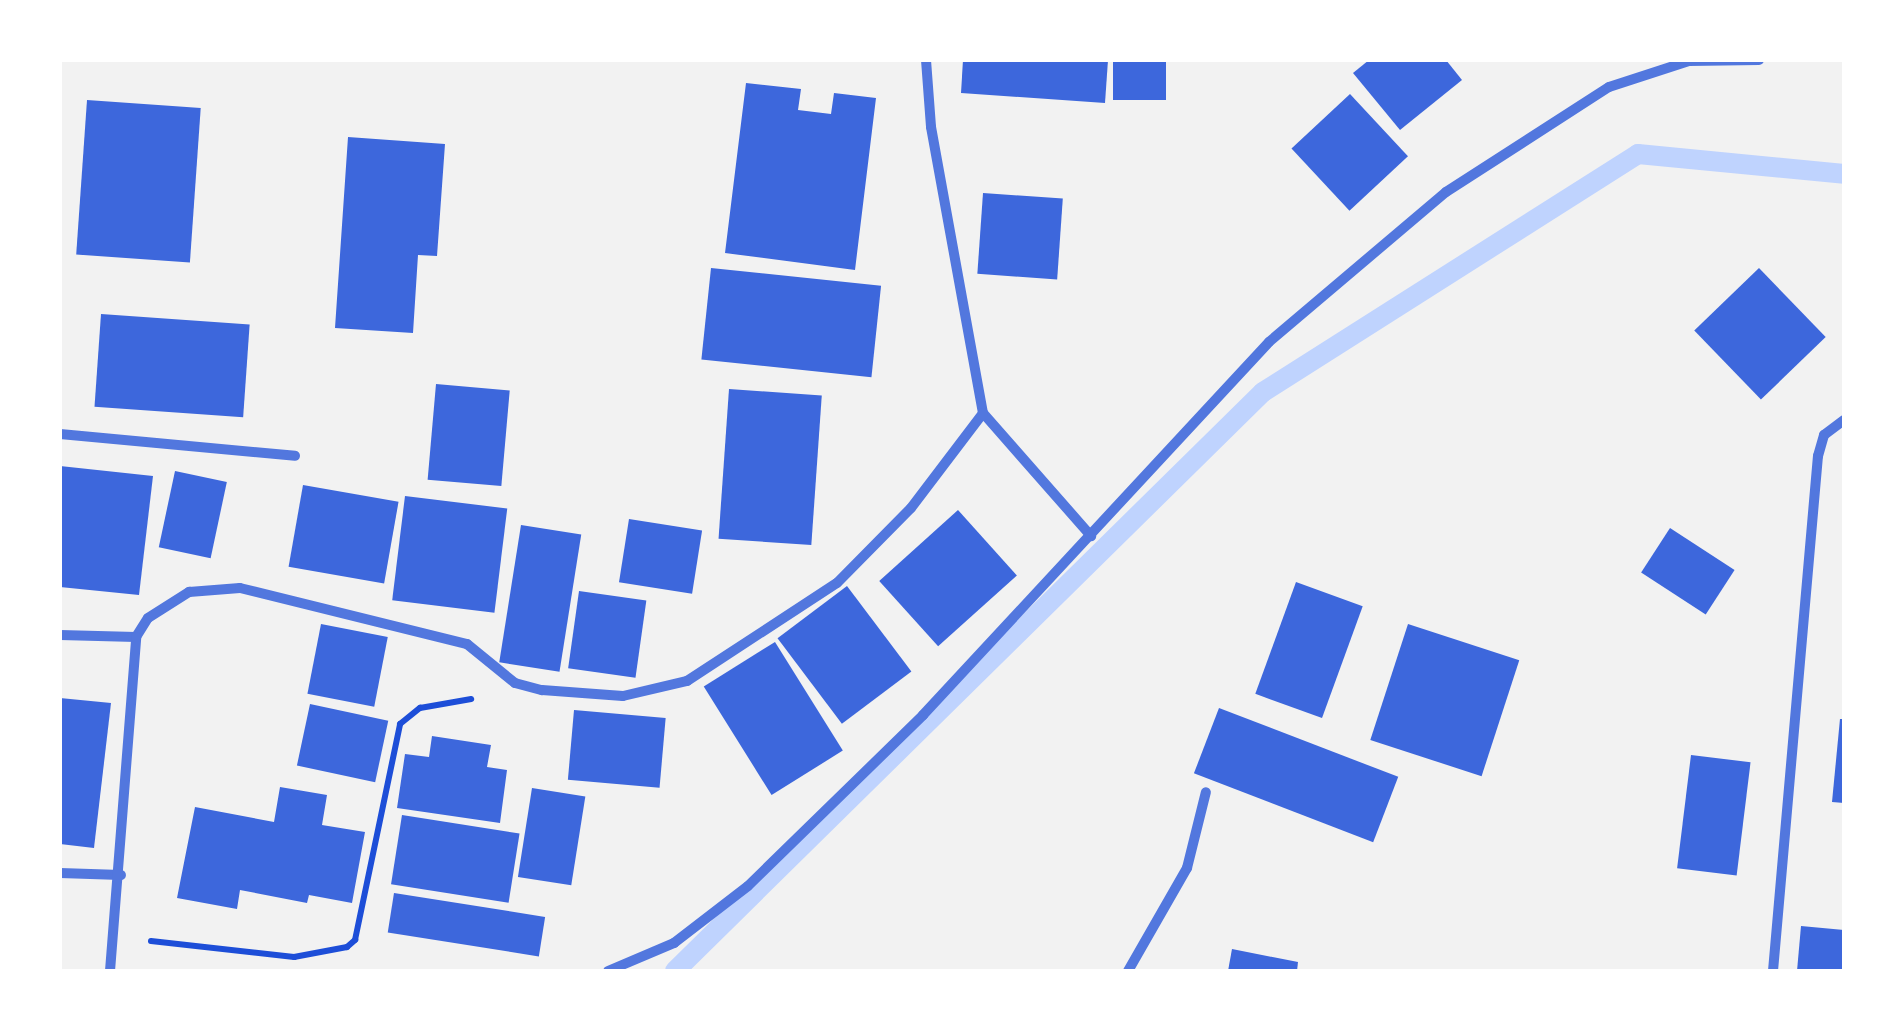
<!DOCTYPE html>
<style>
body{margin:0}
#map{position:relative;width:1904px;height:1031px;overflow:hidden;background:#f2f2f2;font-family:Figtree,sans-serif}
div>[style]{position:absolute}
[style*='--x']{left:calc(var(--x)*1px);top:calc(var(--y)*1px);width:calc(var(--w)*1px);rotate:calc(var(--a)*1deg)}
.stream>*{height:20px;margin:-10px;padding:0 10px;transform-origin:10px;border-radius:10px;background:#bfd3fe}
.building>*{inset:0;background:#3d67dc;transform-origin:0 0}
.path>*{height:6px;margin:-3px;padding:0 3px;transform-origin:3px;border-radius:3px;background:#1d4ed8}
.minor>*{height:10px;margin:-5px;padding:0 5px;transform-origin:5px;border-radius:5px;background:#5277de}
span{translate:-50% -50%;white-space:nowrap;text-align:center;line-height:1.15;-webkit-text-stroke:8px #fff;paint-order:stroke}
.frame{position:absolute;inset:0;border:62px solid #fff;pointer-events:none}
</style>
<div id="map">
<div class="stream">
<i style="--x:675;--y:971;--w:825;--a:-44.56"></i>
<i style="--x:1263;--y:392;--w:444;--a:-32.4"></i>
<i style="--x:1638;--y:154;--w:207;--a:5.5"></i>
</div>
<div class="building">
<i style="clip-path:polygon(963px 60px,1108px 60px,1105px 103px,961px 93px)"></i>
<i style="left:1113px;top:60px;width:53px;height:40px"></i>
<i style="clip-path:polygon(1369px 60px,1446px 60px,1462px 80px,1400px 130px,1353px 73px)"></i>
<i style="clip-path:polygon(746px 83px,801px 89px,798px 110px,831px 114px,834px 93px,876px 98px,855px 270px,725px 253px)"></i>
<i style="left:1350px;top:94px;width:85px;height:80px;rotate:47deg"></i>
<i style="left:87px;top:100px;width:114px;height:155px;rotate:4deg"></i>
<i style="clip-path:polygon(348px 137px,445px 144px,437px 256px,418px 255px,413px 333px,335px 328px)"></i>
<i style="left:983px;top:193px;width:80px;height:81px;rotate:4deg"></i>
<i style="left:711px;top:268px;width:171px;height:92px;rotate:6deg"></i>
<i style="left:1759px;top:268px;width:96px;height:90px;rotate:46deg"></i>
<i style="left:101px;top:314px;width:149px;height:93px;rotate:4deg"></i>
<i style="left:436px;top:384px;width:74px;height:96px;rotate:5deg"></i>
<i style="left:729px;top:389px;width:93px;height:150px;rotate:4deg"></i>
<i style="clip-path:polygon(60px 466px,153px 476px,139px 595px,60px 587px)"></i>
<i style="left:175px;top:471px;width:53px;height:78px;rotate:12deg"></i>
<i style="left:303px;top:485px;width:97px;height:83px;rotate:10deg"></i>
<i style="left:405px;top:496px;width:103px;height:105px;rotate:7deg"></i>
<i style="left:958px;top:510px;width:88px;height:106px;rotate:48deg"></i>
<i style="left:629px;top:519px;width:74px;height:64px;rotate:9deg"></i>
<i style="left:521px;top:525px;width:61px;height:139px;rotate:9deg"></i>
<i style="left:1670px;top:528px;width:77px;height:53px;rotate:33deg"></i>
<i style="left:1296px;top:582px;width:71px;height:119px;rotate:20deg"></i>
<i style="left:847px;top:586px;width:107px;height:87px;rotate:53deg"></i>
<i style="left:579px;top:591px;width:68px;height:78px;rotate:8deg"></i>
<i style="left:321px;top:624px;width:68px;height:71px;rotate:11deg"></i>
<i style="left:1408px;top:624px;width:117px;height:122px;rotate:18deg"></i>
<i style="left:775px;top:642px;width:128px;height:84px;rotate:58deg"></i>
<i style="clip-path:polygon(60px 698px,111px 703px,94px 848px,60px 844px)"></i>
<i style="left:310px;top:704px;width:80px;height:63px;rotate:12deg"></i>
<i style="left:1219px;top:708px;width:192px;height:70px;rotate:21deg"></i>
<i style="left:574px;top:710px;width:92px;height:70px;rotate:5deg"></i>
<i style="clip-path:polygon(1840px 719px,1844px 719px,1844px 803px,1832px 802px)"></i>
<i style="clip-path:polygon(432px 736px,491px 745px,487px 767px,507px 770px,500px 823px,397px 808px,405px 754px,429px 757px)"></i>
<i style="left:1691px;top:755px;width:60px;height:114px;rotate:7deg"></i>
<i style="clip-path:polygon(280px 787px,327px 795px,322px 825px,365px 832px,352px 903px,309px 895px,307px 903px,240px 890px,237px 909px,177px 898px,195px 807px,274px 822px)"></i>
<i style="left:532px;top:788px;width:54px;height:90px;rotate:9deg"></i>
<i style="left:402px;top:815px;width:119px;height:70px;rotate:9deg"></i>
<i style="left:394px;top:893px;width:153px;height:40px;rotate:9deg"></i>
<i style="clip-path:polygon(1801px 926px,1844px 930px,1844px 971px,1797px 971px)"></i>
<i style="clip-path:polygon(1232px 949px,1298px 962px,1297px 971px,1228px 971px)"></i>
</div>
<div class="path">
<i style="--x:151;--y:941;--w:144;--a:6.4"></i>
<i style="--x:294;--y:957;--w:54;--a:-10.7"></i>
<i style="--x:347;--y:947;--w:11;--a:-41"></i>
<i style="--x:355;--y:940;--w:221;--a:-78.2"></i>
<i style="--x:400;--y:724;--w:26;--a:-39"></i>
<i style="--x:420;--y:708;--w:52;--a:-10"></i>
</div>
<div class="minor">
<i style="--x:926;--y:60;--w:67;--a:85.7"></i>
<i style="--x:931;--y:127;--w:291;--a:79.7"></i>
<i style="--x:983;--y:413;--w:164;--a:48.7"></i>
<i style="--x:60;--y:434;--w:236;--a:5.3"></i>
<i style="--x:60;--y:635;--w:76;--a:1.5"></i>
<i style="--x:136;--y:637;--w:22;--a:-58"></i>
<i style="--x:148;--y:618;--w:49;--a:-32.4"></i>
<i style="--x:189;--y:592;--w:51;--a:-4.5"></i>
<i style="--x:240;--y:588;--w:234;--a:13.9"></i>
<i style="--x:467;--y:644;--w:62;--a:39.1"></i>
<i style="--x:515;--y:683;--w:28;--a:15"></i>
<i style="--x:542;--y:690;--w:81;--a:4.2"></i>
<i style="--x:623;--y:696;--w:66;--a:-13.2"></i>
<i style="--x:687;--y:681;--w:179;--a:-33.2"></i>
<i style="--x:837;--y:583;--w:105;--a:-45.4"></i>
<i style="--x:911;--y:508;--w:119;--a:-52.8"></i>
<i style="--x:60;--y:873;--w:61;--a:1.9"></i>
<i style="--x:110;--y:971;--w:335;--a:-85.5"></i>
<i style="--x:608;--y:971;--w:72;--a:-23"></i>
<i style="--x:674;--y:943;--w:93;--a:-37.6"></i>
<i style="--x:748;--y:886;--w:245;--a:-44.3"></i>
<i style="--x:923;--y:715;--w:509;--a:-47.15"></i>
<i style="--x:1269;--y:342;--w:232;--a:-40.3"></i>
<i style="--x:1446;--y:192;--w:194;--a:-32.8"></i>
<i style="--x:1609;--y:87;--w:84;--a:-18"></i>
<i style="--x:1689;--y:61;--w:70;--a:-0.8"></i>
<i style="--x:1128;--y:971;--w:119;--a:-60.2"></i>
<i style="--x:1187;--y:868;--w:78;--a:-76"></i>
<i style="--x:1773;--y:971;--w:517;--a:-85.01"></i>
<i style="--x:1818;--y:456;--w:22;--a:-74"></i>
<i style="--x:1824;--y:435;--w:25;--a:-37"></i>
</div>
<div class="frame"></div>
</div>
